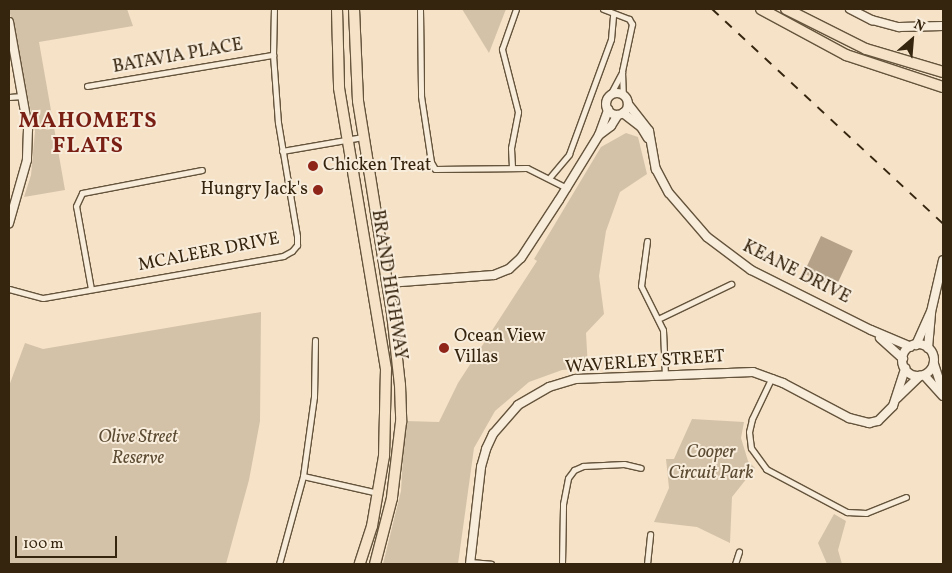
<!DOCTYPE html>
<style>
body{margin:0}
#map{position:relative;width:952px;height:573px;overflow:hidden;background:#f5e2c7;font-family:Vollkorn,serif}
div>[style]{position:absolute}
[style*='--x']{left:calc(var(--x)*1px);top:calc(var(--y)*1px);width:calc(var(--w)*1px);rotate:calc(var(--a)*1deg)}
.green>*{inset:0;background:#d4c2a8}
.water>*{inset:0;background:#b4a188;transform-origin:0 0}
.roads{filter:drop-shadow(1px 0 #65543c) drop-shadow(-1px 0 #65543c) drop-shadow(0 1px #65543c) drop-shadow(0 -1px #65543c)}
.street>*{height:5px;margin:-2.5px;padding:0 2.5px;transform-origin:2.5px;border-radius:2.5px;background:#f8ecdb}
.secondary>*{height:8px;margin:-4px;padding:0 4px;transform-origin:4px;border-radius:4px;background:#f8ecdb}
.secondary>.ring{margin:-4px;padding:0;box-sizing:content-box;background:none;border:8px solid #f8ecdb;border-radius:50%}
.highway>*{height:10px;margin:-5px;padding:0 5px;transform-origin:5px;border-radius:5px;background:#f5e2c7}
.rail>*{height:2px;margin-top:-1px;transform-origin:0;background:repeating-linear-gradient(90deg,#35240e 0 9px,transparent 0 18px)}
.dots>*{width:14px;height:14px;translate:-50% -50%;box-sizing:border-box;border:2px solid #f8ecdb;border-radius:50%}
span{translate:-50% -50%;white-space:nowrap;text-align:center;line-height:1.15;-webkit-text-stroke:4px #f8ecdb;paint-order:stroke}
.street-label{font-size:18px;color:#35240e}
.poi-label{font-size:18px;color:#35240e}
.left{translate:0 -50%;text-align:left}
.right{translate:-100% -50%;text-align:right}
.park-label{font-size:18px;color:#5d4c34;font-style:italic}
.district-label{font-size:22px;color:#7a1f14;font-weight:700;letter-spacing:1px}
.frame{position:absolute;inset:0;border:10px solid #35240e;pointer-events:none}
.north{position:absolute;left:887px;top:15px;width:50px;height:50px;-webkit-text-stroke:4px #f8ecdb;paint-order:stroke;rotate:27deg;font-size:14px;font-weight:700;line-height:20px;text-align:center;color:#35240e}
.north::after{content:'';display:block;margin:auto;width:18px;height:22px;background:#35240e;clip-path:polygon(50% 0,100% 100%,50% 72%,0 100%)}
.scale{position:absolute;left:15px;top:536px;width:102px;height:22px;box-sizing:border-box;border:2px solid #35240e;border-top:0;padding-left:6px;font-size:15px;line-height:18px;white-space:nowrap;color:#35240e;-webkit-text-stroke:4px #f8ecdb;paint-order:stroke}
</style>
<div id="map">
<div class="green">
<i style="clip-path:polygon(9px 9px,127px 9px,133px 26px,39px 42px,65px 190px,24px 197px,31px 175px,35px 131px)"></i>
<i style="clip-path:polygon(462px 9px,506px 9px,489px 53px)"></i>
<i style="clip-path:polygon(626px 133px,638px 137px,647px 174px,620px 192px,606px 231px,599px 276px,604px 314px,586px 333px,588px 368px,562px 370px,529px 382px,495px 411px,474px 448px,458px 564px,383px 564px,401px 491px,405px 421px,439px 422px,458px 383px,537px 261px,534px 259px,601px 147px)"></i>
<i style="clip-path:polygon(261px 312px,260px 421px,249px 480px,226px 564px,9px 564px,9px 386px,25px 343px,43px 349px)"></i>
<i style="clip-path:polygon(692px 419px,744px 422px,741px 438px,748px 461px,755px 468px,732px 497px,730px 543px,697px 527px,654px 522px,669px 488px,666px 459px,674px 459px)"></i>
<i style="clip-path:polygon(834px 514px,846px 521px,838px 550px,842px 564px,827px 564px,818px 543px)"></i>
</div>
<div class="water">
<i style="left:821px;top:236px;width:35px;height:41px;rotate:25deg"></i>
</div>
<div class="roads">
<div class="street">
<i style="--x:420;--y:9;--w:87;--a:89.3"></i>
<i style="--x:421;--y:96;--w:67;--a:81.4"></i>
<i style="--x:431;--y:162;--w:8;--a:60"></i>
<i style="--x:435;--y:169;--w:92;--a:-0.6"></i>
<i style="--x:527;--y:168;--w:45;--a:26.6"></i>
<i style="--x:603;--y:9;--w:28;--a:21"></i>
<i style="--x:629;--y:19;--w:6;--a:59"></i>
<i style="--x:632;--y:24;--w:48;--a:102"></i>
<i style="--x:622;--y:71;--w:24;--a:88"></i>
<i style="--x:87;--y:86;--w:189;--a:-9.5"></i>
<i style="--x:610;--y:95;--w:26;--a:-62"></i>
<i style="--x:9;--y:97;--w:13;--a:-4"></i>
<i style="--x:282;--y:151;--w:82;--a:-9.8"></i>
<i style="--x:512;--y:167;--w:19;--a:-93"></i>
<i style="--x:511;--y:148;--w:37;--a:-79"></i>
<i style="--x:518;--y:112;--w:65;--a:-104.3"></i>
<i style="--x:502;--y:49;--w:42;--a:-70.7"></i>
<i style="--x:550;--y:177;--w:30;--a:-50"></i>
<i style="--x:569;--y:154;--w:122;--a:-69.9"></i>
<i style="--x:611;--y:39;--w:24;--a:-85"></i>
<i style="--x:647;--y:241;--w:45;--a:97.6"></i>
<i style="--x:641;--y:286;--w:49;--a:63.4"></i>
<i style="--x:663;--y:330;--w:45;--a:87.5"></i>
<i style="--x:9;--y:289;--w:35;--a:15"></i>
<i style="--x:43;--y:298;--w:244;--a:-9.9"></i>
<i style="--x:283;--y:256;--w:10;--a:-29"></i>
<i style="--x:292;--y:251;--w:8;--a:-50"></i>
<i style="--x:297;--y:245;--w:9;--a:-90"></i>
<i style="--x:297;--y:236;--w:115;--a:-99.5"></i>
<i style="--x:278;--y:123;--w:68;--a:-94.2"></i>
<i style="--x:273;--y:55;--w:46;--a:-88.8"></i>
<i style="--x:91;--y:289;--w:84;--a:-100.2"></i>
<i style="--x:76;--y:206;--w:14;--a:-65"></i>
<i style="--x:82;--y:193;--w:122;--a:-10.9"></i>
<i style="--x:660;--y:318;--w:79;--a:-25.6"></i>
<i style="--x:772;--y:377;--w:47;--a:115.5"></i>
<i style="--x:752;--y:419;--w:13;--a:103"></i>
<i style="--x:749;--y:432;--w:16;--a:83"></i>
<i style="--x:751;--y:448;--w:26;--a:54"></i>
<i style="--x:766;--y:469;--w:92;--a:28"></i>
<i style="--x:847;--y:512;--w:19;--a:3"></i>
<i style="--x:866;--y:513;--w:43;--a:-21.8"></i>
<i style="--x:303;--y:476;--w:77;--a:12.8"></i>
<i style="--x:470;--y:562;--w:21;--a:5"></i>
<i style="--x:279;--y:564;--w:91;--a:-74.7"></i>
<i style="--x:303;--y:476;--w:80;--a:-82.1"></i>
<i style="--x:314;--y:397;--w:57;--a:-89"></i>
<i style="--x:562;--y:564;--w:60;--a:-89"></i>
<i style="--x:563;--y:504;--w:26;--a:-79"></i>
<i style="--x:568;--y:478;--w:10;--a:-53"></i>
<i style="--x:574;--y:470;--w:10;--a:-24"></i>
<i style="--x:583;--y:466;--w:41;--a:-2.8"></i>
<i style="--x:624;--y:464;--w:17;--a:13"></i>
<i style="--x:647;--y:564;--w:30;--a:-84"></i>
<i style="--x:735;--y:564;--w:13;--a:-72"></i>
</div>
<div class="secondary">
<i style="--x:850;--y:9;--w:25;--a:27"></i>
<i style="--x:872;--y:20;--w:28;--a:15"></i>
<i style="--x:899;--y:27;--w:44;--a:-1.3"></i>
<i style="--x:9;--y:22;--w:109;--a:79.9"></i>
<i style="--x:28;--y:129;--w:31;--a:92"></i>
<i style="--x:27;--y:160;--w:66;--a:105.9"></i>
<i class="ring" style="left:606px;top:93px;width:14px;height:14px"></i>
<i style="--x:628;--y:104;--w:34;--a:52"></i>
<i style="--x:649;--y:131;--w:39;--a:80"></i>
<i style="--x:656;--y:169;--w:27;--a:62"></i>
<i style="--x:669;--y:193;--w:58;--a:49.2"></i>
<i style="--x:707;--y:237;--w:55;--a:36.9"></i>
<i style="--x:751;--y:270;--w:134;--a:26.6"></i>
<i style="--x:871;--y:330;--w:43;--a:23"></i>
<i style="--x:623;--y:113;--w:23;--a:38"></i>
<i style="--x:641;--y:127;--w:13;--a:58"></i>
<i style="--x:599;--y:135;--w:15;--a:-37"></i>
<i style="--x:611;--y:126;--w:13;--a:-58"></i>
<i style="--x:388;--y:283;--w:106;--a:-4.3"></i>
<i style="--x:494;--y:275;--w:16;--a:-22"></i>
<i style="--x:509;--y:269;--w:16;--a:-43"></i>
<i style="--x:521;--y:258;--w:69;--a:-56.8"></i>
<i style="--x:559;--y:200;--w:76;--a:-58.4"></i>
<i style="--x:599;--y:135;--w:27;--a:-70"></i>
<i style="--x:880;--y:338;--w:31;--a:42"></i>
<i class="ring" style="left:902px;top:344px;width:24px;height:24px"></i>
<i style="--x:916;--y:345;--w:36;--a:-66"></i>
<i style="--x:928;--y:348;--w:36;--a:-85"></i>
<i style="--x:931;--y:312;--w:53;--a:-77"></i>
<i style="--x:934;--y:364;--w:29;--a:72"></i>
<i style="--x:924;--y:375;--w:28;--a:48"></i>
<i style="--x:897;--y:398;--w:32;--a:-44"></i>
<i style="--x:470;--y:564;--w:98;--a:-83.5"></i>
<i style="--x:481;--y:467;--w:19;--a:-74"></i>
<i style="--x:486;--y:449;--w:17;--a:-65"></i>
<i style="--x:493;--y:434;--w:38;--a:-49"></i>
<i style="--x:518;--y:405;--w:36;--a:-30"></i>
<i style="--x:549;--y:387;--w:28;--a:-17"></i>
<i style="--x:576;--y:379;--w:177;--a:-2.3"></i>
<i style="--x:753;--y:372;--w:32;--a:20"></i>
<i style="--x:783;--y:383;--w:75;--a:27.9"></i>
<i style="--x:849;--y:418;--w:21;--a:14"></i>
<i style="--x:869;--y:423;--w:9;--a:-13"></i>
<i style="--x:878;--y:421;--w:21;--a:-45"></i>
<i style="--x:893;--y:406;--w:40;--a:-72"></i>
</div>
<div class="highway">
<i style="--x:337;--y:9;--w:79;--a:88.5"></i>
<i style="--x:339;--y:88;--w:285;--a:80.5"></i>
<i style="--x:386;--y:369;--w:87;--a:91.3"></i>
<i style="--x:384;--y:456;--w:71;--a:99.7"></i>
<i style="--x:372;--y:526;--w:40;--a:108"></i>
<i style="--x:354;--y:9;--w:92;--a:87.5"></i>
<i style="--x:358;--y:101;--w:215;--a:80.9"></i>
<i style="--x:392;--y:313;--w:72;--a:83.7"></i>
<i style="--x:400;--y:385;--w:37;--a:88"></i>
<i style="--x:401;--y:422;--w:77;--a:96.8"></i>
<i style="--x:392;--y:498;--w:68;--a:104.4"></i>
<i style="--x:761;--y:9;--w:97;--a:28.4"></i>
<i style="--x:846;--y:55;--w:102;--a:18.3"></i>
<i style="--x:786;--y:9;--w:89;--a:26.6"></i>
<i style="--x:866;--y:49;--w:80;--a:16.6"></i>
</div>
</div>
<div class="rail">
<i style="--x:712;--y:9;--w:316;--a:42.9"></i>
</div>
<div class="dots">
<i style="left:313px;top:166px;background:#8f2418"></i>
<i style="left:318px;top:190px;background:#8f2418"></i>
<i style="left:444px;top:348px;background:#8f2418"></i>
</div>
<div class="street-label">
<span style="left:178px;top:57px;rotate:-10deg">BATAVIA PLACE</span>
<span style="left:209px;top:253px;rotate:-11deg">MCALEER DRIVE</span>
<span style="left:796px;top:273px;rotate:27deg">KEANE DRIVE</span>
<span style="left:388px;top:285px;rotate:81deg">BRAND HIGHWAY</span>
<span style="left:645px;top:363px;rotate:-4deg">WAVERLEY STREET</span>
</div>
<div class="poi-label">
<span class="left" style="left:323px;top:166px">Chicken Treat</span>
<span class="right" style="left:308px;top:190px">Hungry Jack's</span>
<span class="left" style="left:454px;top:348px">Ocean View<br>Villas</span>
</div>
<div class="park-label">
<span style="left:138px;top:449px">Olive Street<br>Reserve</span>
<span style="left:711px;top:464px">Cooper<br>Circuit Park</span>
</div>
<div class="district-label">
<span style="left:88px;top:134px">MAHOMETS<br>FLATS</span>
</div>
<div class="frame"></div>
<div class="north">N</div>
<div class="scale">100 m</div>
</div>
